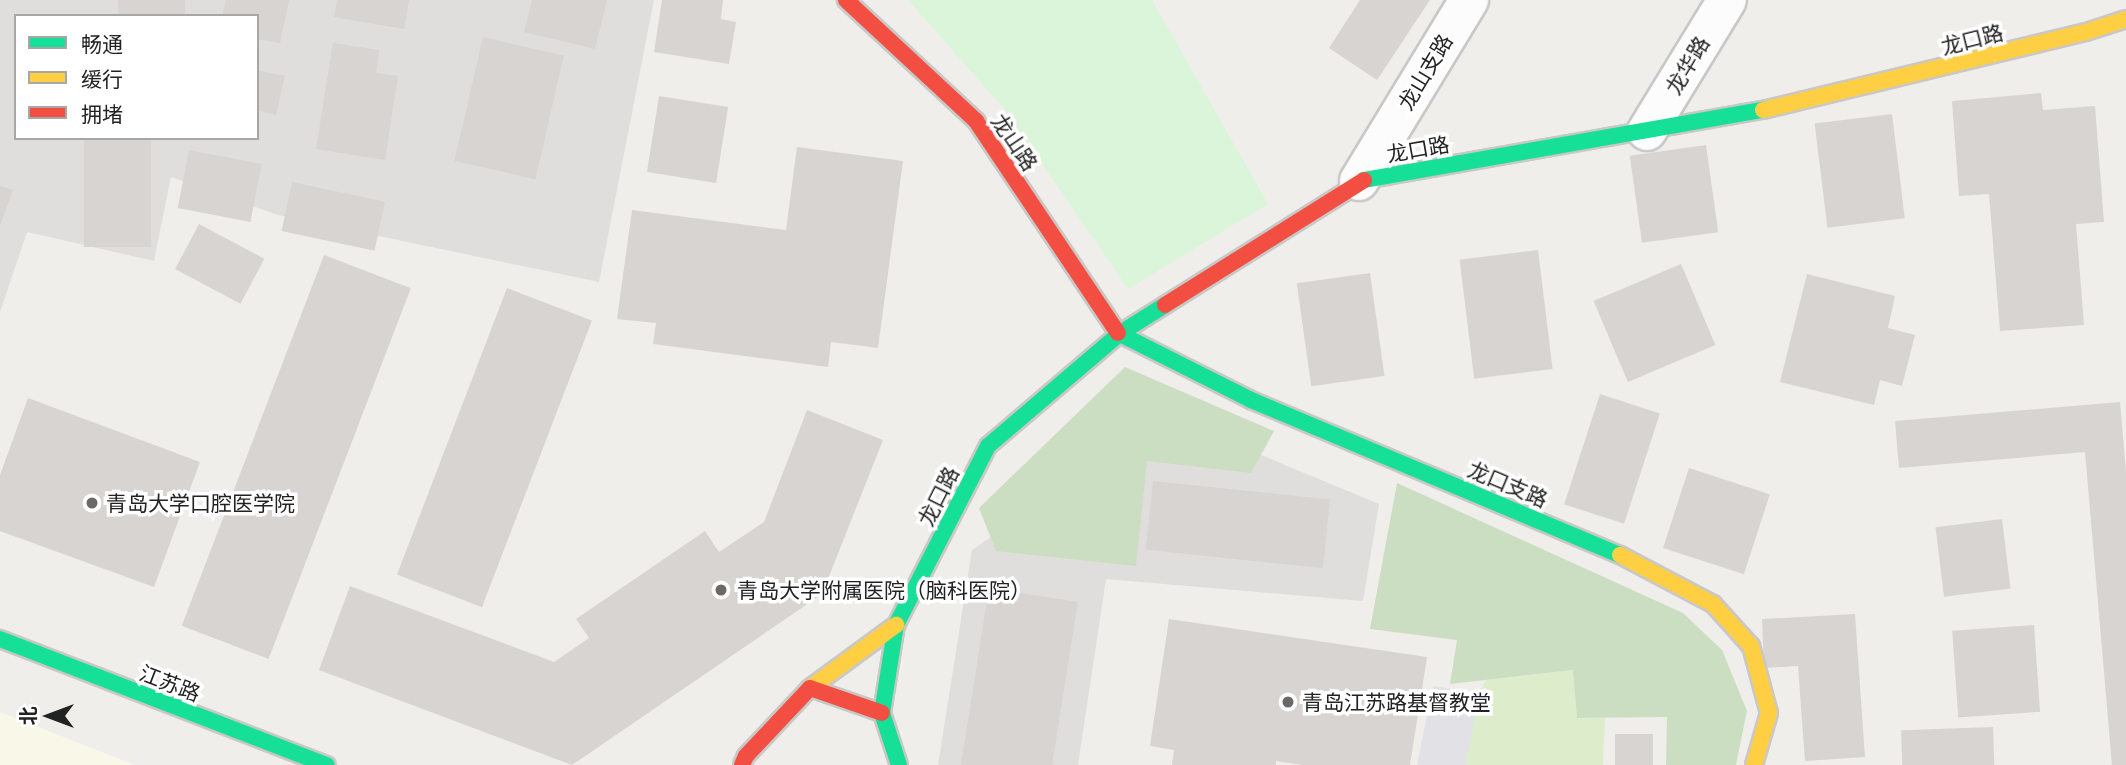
<!DOCTYPE html>
<meta charset="utf-8">
<style>
body{margin:0}
#map{position:relative;width:2126px;height:765px;overflow:hidden;background:#f0eeeb;font-family:"Open Sans","Noto Sans SC",sans-serif}
div>[style]{position:absolute}
[style*='--x']{left:calc(var(--x)*1px);top:calc(var(--y)*1px);width:calc(var(--w)*1px);rotate:calc(var(--a)*1deg)}
.residential>*{inset:0;background:#dfdedc}
.education>*{inset:0;background:#f8f7e8}
.grass>*{inset:0;background:#ddeccb}
.forest>*{inset:0;background:#cbdec1}
.park>*{inset:0;background:#daf5da}
.plaza>*{inset:0;background:#e2e1e5}
.building>*{inset:0;background:#d7d4d2;transform-origin:0 0}
.roads{filter:drop-shadow(2px 0 #c9c8c7) drop-shadow(-2px 0 #c9c8c7) drop-shadow(0 2px #c9c8c7) drop-shadow(0 -2px #c9c8c7)}
.street>*{height:38px;margin:-19px;padding:0 19px;transform-origin:19px;border-radius:19px;background:#fdfcfc}
.fast>*{height:16px;margin:-8px;padding:0 8px;transform-origin:8px;border-radius:8px;background:#16e098}
.slow>*{height:16px;margin:-8px;padding:0 8px;transform-origin:8px;border-radius:8px;background:#ffcf43}
.jam>*{height:16px;margin:-8px;padding:0 8px;transform-origin:8px;border-radius:8px;background:#f24e42}
.dots>*{width:19px;height:19px;translate:-50% -50%;box-sizing:border-box;border:4px solid #fff;border-radius:50%}
span{translate:-50% -50%;white-space:nowrap;text-align:center;line-height:1.15;-webkit-text-stroke:7px #fff;paint-order:stroke}
.street-label{font-size:21px;color:#222}
.poi-label{font-size:21px;color:#222}
.left{translate:0 -50%;text-align:left}
.legend{position:absolute;left:14px;top:14px;width:245px;height:126px;box-sizing:border-box;background:#fff;border:2px solid #a7a7a7;margin:0;padding:9px 12px;list-style:none;font-size:21px;color:#222}
.legend li{display:flex;align-items:center;gap:14px;height:35px}
.legend b{width:35px;border:2px solid #a7a7a7}
.north{position:absolute;left:14px;top:681px;width:70px;height:70px;-webkit-text-stroke:5px #fff;paint-order:stroke;rotate:270deg;font-size:19px;font-weight:700;line-height:28px;text-align:center;color:#222}
.north::after{content:'';display:block;margin:auto;width:24px;height:32px;background:#222;clip-path:polygon(50% 0,100% 100%,50% 72%,0 100%)}
</style>
<div id="map">
<div class="residential">
<i style="clip-path:polygon(evenodd,0 0,654px 0,599px 282px,278px 215px,171px 177px,154px 261px,27px 232px,0 312px,0 0,16px 16px,257px 16px,257px 138px,16px 138px,16px 16px)"></i>
<i style="clip-path:polygon(1167px 416px,1379px 504px,1363px 601px,1106px 579px,1078px 765px,938px 765px,972px 550px)"></i>
</div>
<div class="education">
<i style="clip-path:polygon(0 712px,135px 765px,0 765px)"></i>
</div>
<div class="grass">
<i style="clip-path:polygon(1574px 670px,1577px 718px,1605px 718px,1603px 765px,1468px 765px,1465px 762px,1479px 693px,1486px 680px)"></i>
</div>
<div class="forest">
<i style="clip-path:polygon(1125px 367px,1274px 431px,1251px 473px,1147px 461px,1136px 566px,996px 551px,979px 508px)"></i>
<i style="clip-path:polygon(1397px 483px,1683px 613px,1722px 650px,1747px 711px,1736px 765px,1666px 765px,1667px 717px,1577px 718px,1573px 670px,1450px 684px,1457px 640px,1370px 629px)"></i>
</div>
<div class="park">
<i style="clip-path:polygon(908px 0,1152px 0,1268px 204px,1128px 289px,1005px 110px)"></i>
</div>
<div class="plaza">
<i style="clip-path:polygon(1433px 686px,1479px 693px,1466px 762px,1468px 765px,1417px 765px)"></i>
</div>
<div class="building">
<i style="left:118px;top:0;width:67px;height:16px"></i>
<i style="clip-path:polygon(226px 0,289px 0,280px 43px,257px 39px,257px 16px,222px 16px)"></i>
<i style="clip-path:polygon(337px 0,409px 0,404px 29px,334px 17px)"></i>
<i style="clip-path:polygon(532px 0,607px 0,595px 49px,524px 32px)"></i>
<i style="clip-path:polygon(662px 0,723px 0,721px 19px,736px 22px,729px 64px,654px 52px)"></i>
<i style="clip-path:polygon(1360px 0,1430px 0,1377px 80px,1329px 48px)"></i>
<i style="left:483px;top:37px;width:83px;height:127px;rotate:13deg"></i>
<i style="clip-path:polygon(333px 43px,379px 50px,376px 73px,398px 76px,385px 160px,316px 149px)"></i>
<i style="clip-path:polygon(257px 70px,285px 76px,276px 115px,257px 110px)"></i>
<i style="clip-path:polygon(2041px 93px,2043px 110px,2095px 106px,2104px 222px,2076px 224px,2084px 325px,2000px 331px,1989px 194px,1959px 196px,1952px 101px)"></i>
<i style="left:659px;top:96px;width:70px;height:77px;rotate:9deg"></i>
<i style="left:1892px;top:114px;width:105px;height:78px;rotate:83deg"></i>
<i style="left:84px;top:138px;width:67px;height:109px"></i>
<i style="left:1706px;top:145px;width:88px;height:77px;rotate:82deg"></i>
<i style="clip-path:polygon(797px 147px,903px 161px,878px 348px,831px 342px,828px 367px,653px 344px,656px 323px,617px 319px,632px 210px,786px 230px)"></i>
<i style="left:189px;top:150px;width:74px;height:59px;rotate:11deg"></i>
<i style="left:292px;top:182px;width:95px;height:50px;rotate:12deg"></i>
<i style="clip-path:polygon(0 186px,13px 190px,0 226px)"></i>
<i style="left:199px;top:224px;width:74px;height:51px;rotate:28deg"></i>
<i style="left:1538px;top:250px;width:120px;height:79px;rotate:83deg"></i>
<i style="left:324px;top:255px;width:93px;height:397px;rotate:21deg"></i>
<i style="left:1681px;top:264px;width:88px;height:95px;rotate:67deg"></i>
<i style="left:1370px;top:273px;width:104px;height:74px;rotate:82deg"></i>
<i style="clip-path:polygon(1807px 274px,1895px 296px,1888px 328px,1915px 335px,1902px 386px,1880px 380px,1874px 405px,1780px 382px)"></i>
<i style="left:507px;top:288px;width:91px;height:307px;rotate:21deg"></i>
<i style="left:1600px;top:394px;width:63px;height:116px;rotate:18deg"></i>
<i style="clip-path:polygon(28px 398px,200px 462px,154px 587px,0 531px,0 475px)"></i>
<i style="clip-path:polygon(2120px 402px,2126px 472px,2126px 765px,2112px 765px,2085px 452px,1899px 468px,1895px 421px)"></i>
<i style="clip-path:polygon(807px 410px,883px 440px,822px 594px,572px 765px,319px 670px,350px 586px,554px 662px,589px 638px,576px 619px,705px 531px,719px 552px,764px 522px)"></i>
<i style="left:1689px;top:468px;width:85px;height:84px;rotate:18deg"></i>
<i style="left:1153px;top:481px;width:178px;height:69px;rotate:6deg"></i>
<i style="left:2002px;top:519px;width:70px;height:67px;rotate:83deg"></i>
<i style="left:989px;top:588px;width:90px;height:179px;rotate:9deg"></i>
<i style="clip-path:polygon(1855px 614px,1865px 757px,1805px 761px,1798px 666px,1764px 668px,1762px 619px)"></i>
<i style="clip-path:polygon(1169px 619px,1427px 657px,1410px 765px,1303px 765px,1276px 761px,1276px 765px,1172px 765px,1174px 750px,1150px 746px)"></i>
<i style="left:2034px;top:625px;width:87px;height:82px;rotate:86deg"></i>
<i style="left:1993px;top:727px;width:38px;height:92px;rotate:88deg"></i>
<i style="left:1615px;top:734px;width:38px;height:31px"></i>
</div>
<div class="roads">
<div class="street">
<i style="--x:1647;--y:131;--w:153;--a:-58.6"></i>
<i style="--x:1359;--y:181;--w:212;--a:-58.7"></i>
</div>
<div class="fast">
<i style="--x:1364;--y:180;--w:405;--a:-10"></i>
<i style="--x:1118;--y:333;--w:149;--a:26.7"></i>
<i style="--x:1251;--y:400;--w:400;--a:22.8"></i>
<i style="--x:0;--y:639;--w:350;--a:21.1"></i>
<i style="--x:899;--y:765;--w:55;--a:-108.1"></i>
<i style="--x:882;--y:713;--w:89;--a:-81"></i>
<i style="--x:896;--y:625;--w:201;--a:-62.8"></i>
<i style="--x:988;--y:446;--w:172;--a:-40.5"></i>
<i style="--x:1119;--y:334;--w:54;--a:-32.2"></i>
</div>
<div class="slow">
<i style="--x:1763;--y:110;--w:332;--a:-13.6"></i>
<i style="--x:2086;--y:32;--w:42;--a:-18"></i>
<i style="--x:1620;--y:555;--w:105;--a:27.8"></i>
<i style="--x:1713;--y:604;--w:57;--a:47.9"></i>
<i style="--x:1751;--y:646;--w:69;--a:75"></i>
<i style="--x:1769;--y:713;--w:54;--a:106.1"></i>
<i style="--x:810;--y:688;--w:107;--a:-36.2"></i>
</div>
<div class="jam">
<i style="--x:846;--y:0;--w:178;--a:42.9"></i>
<i style="--x:976;--y:121;--w:255;--a:56.2"></i>
<i style="--x:1165;--y:305;--w:235;--a:-32.1"></i>
<i style="--x:742;--y:765;--w:10;--a:-66"></i>
<i style="--x:746;--y:756;--w:93;--a:-46.7"></i>
<i style="--x:810;--y:688;--w:76;--a:19.1"></i>
</div>
</div>
<div class="dots">
<i style="left:92px;top:503px;background:#6a6968"></i>
<i style="left:721px;top:590px;background:#6a6968"></i>
<i style="left:1288px;top:702px;background:#6a6968"></i>
</div>
<div class="street-label">
<span style="left:1972px;top:39px;rotate:-14deg">龙口路</span>
<span style="left:1687px;top:65px;rotate:-59deg">龙华路</span>
<span style="left:1425px;top:72px;rotate:-59deg">龙山支路</span>
<span style="left:1015px;top:142px;rotate:56deg">龙山路</span>
<span style="left:1418px;top:149px;rotate:-10deg">龙口路</span>
<span style="left:1508px;top:484px;rotate:23deg">龙口支路</span>
<span style="left:938px;top:496px;rotate:-63deg">龙口路</span>
<span style="left:170px;top:683px;rotate:21deg">江苏路</span>
</div>
<div class="poi-label">
<span class="left" style="left:106px;top:503px">青岛大学口腔医学院</span>
<span class="left" style="left:737px;top:590px">青岛大学附属医院（脑科医院）</span>
<span class="left" style="left:1302px;top:702px">青岛江苏路基督教堂</span>
</div>
<ul class="legend">
<li><b style="height:9px;background:#16e098"></b>畅通</li>
<li><b style="height:9px;background:#ffcf43"></b>缓行</li>
<li><b style="height:9px;background:#f24e42"></b>拥堵</li>
</ul>
<div class="north">北</div>
</div>
